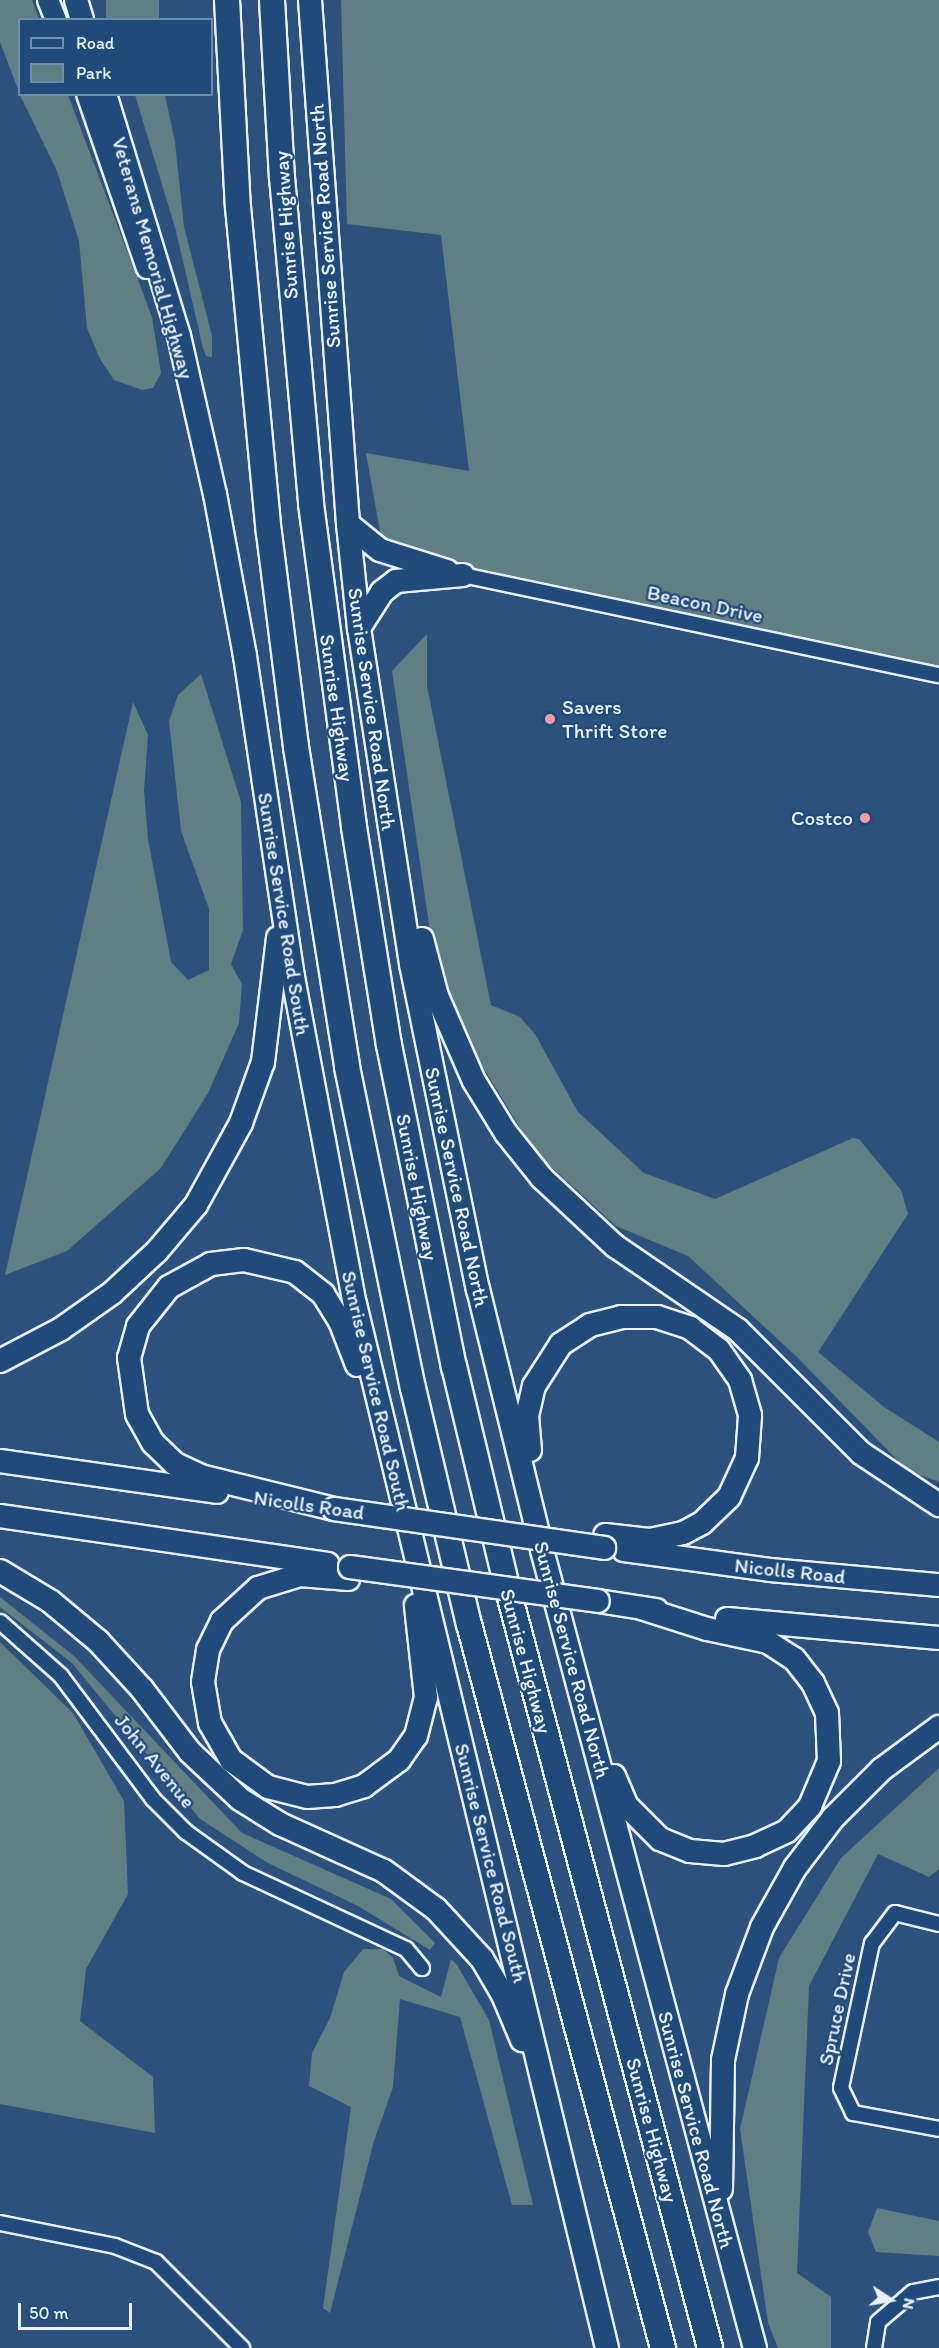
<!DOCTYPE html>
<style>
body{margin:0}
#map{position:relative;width:939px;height:2348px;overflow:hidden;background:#2d517d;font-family:Itim,sans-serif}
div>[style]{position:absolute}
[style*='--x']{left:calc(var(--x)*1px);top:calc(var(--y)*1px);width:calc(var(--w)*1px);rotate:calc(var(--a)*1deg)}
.green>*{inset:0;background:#5f7f83;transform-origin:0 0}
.roads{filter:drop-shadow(2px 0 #e8f1f8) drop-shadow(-2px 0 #e8f1f8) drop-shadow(0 2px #e8f1f8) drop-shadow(0 -2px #e8f1f8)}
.minor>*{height:14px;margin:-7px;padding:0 7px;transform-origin:7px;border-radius:7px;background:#1f4a7a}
.secondary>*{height:20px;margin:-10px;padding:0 10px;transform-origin:10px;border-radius:10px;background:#1f4a7a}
.trunk>*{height:22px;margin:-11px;padding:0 11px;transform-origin:11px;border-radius:11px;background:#1f4a7a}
.motorway>*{height:24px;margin:-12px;padding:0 12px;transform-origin:12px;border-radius:12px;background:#1f4a7a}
.bridges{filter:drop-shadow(2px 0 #e8f1f8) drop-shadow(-2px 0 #e8f1f8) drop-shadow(0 2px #e8f1f8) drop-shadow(0 -2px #e8f1f8)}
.trunk-bridge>*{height:22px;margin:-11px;padding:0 11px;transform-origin:11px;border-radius:11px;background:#1f4a7a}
.dots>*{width:16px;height:16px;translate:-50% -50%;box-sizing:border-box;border:3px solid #1f4a7a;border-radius:50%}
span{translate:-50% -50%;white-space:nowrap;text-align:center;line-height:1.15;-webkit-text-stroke:4.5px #1f4a7a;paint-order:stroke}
.street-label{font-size:21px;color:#e8f1f8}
.poi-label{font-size:21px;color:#e8f1f8}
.left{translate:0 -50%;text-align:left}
.right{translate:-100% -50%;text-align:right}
.legend{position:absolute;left:18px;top:18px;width:195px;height:78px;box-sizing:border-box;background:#1f4a7a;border:2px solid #6f8dac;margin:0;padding:8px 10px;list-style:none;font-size:18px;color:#e8f1f8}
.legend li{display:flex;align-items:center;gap:12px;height:30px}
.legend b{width:30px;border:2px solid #6f8dac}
.north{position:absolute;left:861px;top:2270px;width:60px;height:60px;-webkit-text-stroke:4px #1f4a7a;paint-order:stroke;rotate:102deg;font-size:16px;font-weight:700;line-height:24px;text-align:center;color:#e8f1f8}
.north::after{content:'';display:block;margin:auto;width:21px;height:27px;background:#e8f1f8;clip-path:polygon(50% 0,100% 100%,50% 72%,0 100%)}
.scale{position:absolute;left:18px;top:2303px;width:114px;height:27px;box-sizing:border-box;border:3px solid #e8f1f8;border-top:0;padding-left:8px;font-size:18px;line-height:21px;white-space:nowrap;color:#e8f1f8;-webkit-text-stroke:4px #1f4a7a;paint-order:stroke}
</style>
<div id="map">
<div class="green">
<i style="clip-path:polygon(0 0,32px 0,39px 19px,20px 20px,19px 92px,0 42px)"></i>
<i style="left:106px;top:0;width:53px;height:20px"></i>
<i style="clip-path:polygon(341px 0,939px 0,939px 668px,383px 548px,366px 453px,469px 471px,441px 235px,347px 224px)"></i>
<i style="clip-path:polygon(20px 95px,68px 95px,152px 317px,161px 373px,153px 388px,142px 390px,114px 380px,100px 359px,87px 328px,79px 241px,57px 171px)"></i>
<i style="clip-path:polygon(135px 95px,165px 95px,175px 142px,184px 227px,212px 336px,212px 357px,206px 356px,203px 348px,176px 231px)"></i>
<i style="clip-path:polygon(427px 634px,427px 686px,491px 1005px,520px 1017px,535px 1034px,578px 1112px,644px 1173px,715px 1199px,853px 1138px,859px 1139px,901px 1190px,908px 1214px,818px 1352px,884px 1407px,939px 1442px,939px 1482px,907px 1470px,797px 1357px,688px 1256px,616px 1226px,535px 1152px,468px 1043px,432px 945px,392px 671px)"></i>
<i style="clip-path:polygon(201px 674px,241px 802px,243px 930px,231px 964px,242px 984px,239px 1023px,208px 1093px,161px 1168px,67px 1251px,5px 1275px,133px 702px,148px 735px,144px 791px,148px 839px,171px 962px,188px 980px,209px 970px,209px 909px,181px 831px,169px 721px,178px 695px)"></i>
<i style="clip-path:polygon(0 1597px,74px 1656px,242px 1833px,391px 1899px,435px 1943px,430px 1950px,358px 1906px,268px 1863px,200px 1819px,72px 1663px,0 1607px)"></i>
<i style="clip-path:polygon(0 1642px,73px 1713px,124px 1801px,128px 1894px,86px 1969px,80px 2021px,153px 2077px,155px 2133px,0 2104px)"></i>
<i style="clip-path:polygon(939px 1768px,939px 1869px,929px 1877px,878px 1854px,809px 1986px,797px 2273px,831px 2297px,831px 2348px,778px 2348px,768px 2323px,740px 2129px,779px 1958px,841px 1858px)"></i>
<i style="clip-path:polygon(363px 1949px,383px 1949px,393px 1958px,399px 1976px,441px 1997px,451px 1959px,457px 1965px,489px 2020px,533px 2205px,512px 2205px,460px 2017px,400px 1999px,393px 2087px,374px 2141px,330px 2313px,323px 2308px,351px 2107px,309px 2086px,312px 2053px,330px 2018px,344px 1972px)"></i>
<i style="clip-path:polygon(877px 2208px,939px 2221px,939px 2256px,876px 2252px,868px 2232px)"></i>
</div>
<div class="roads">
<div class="minor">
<i style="--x:463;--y:575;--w:486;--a:11.9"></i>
<i style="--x:0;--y:1622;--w:81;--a:41.5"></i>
<i style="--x:61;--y:1676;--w:154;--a:53.2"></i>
<i style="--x:153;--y:1799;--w:47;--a:45"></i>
<i style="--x:186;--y:1832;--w:70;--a:35.7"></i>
<i style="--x:243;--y:1873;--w:180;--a:25"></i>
<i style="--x:406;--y:1949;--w:25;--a:50"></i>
<i style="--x:939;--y:1924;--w:45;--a:-166"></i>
<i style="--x:895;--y:1913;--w:38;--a:127"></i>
<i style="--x:872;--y:1943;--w:148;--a:102.1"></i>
<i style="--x:841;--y:2088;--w:28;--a:64"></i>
<i style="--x:853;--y:2113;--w:87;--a:10.5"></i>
<i style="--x:0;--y:2223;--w:117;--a:11.3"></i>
<i style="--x:115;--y:2246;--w:44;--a:21.3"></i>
<i style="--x:156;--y:2262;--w:122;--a:45"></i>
<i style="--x:874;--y:2348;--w:26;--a:-81"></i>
<i style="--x:878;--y:2322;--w:46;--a:-40.6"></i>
<i style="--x:913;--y:2292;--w:26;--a:-11"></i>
</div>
<div class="secondary">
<i style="--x:48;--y:0;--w:22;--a:68"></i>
<i style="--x:87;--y:94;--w:184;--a:71"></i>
</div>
<div class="trunk">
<i style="--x:76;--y:0;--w:21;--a:73"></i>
<i style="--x:310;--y:0;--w:525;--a:85.85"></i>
<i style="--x:348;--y:524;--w:105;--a:84"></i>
<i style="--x:359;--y:628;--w:340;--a:81.2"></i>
<i style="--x:411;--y:964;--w:332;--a:78.4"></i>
<i style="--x:478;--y:1289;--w:269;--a:76.2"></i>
<i style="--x:542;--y:1550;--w:826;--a:75.06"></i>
<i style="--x:105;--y:94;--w:253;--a:73"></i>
<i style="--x:179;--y:336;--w:162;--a:77.2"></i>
<i style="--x:215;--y:494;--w:165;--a:79.5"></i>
<i style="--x:245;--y:656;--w:325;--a:81.5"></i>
<i style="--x:293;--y:977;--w:333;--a:79.3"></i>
<i style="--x:355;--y:1304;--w:1074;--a:76.43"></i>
<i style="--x:348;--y:524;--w:41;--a:39.1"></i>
<i style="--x:380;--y:550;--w:70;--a:17.4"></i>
<i style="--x:359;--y:628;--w:43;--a:-57.4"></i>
<i style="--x:382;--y:592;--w:18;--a:-38"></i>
<i style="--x:396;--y:581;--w:67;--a:-5.1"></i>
<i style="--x:422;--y:939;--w:59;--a:75.3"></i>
<i style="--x:437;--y:996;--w:93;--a:66.5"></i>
<i style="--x:474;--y:1081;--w:61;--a:58.4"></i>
<i style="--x:506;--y:1133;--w:58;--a:51.3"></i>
<i style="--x:542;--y:1178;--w:100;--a:43"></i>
<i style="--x:615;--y:1246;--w:149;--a:34.3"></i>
<i style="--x:738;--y:1330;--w:174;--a:45"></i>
<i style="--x:861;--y:1453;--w:94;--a:33.7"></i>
<i style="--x:0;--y:1361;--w:69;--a:-27.7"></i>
<i style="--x:61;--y:1329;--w:62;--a:-35.2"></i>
<i style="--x:112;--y:1293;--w:62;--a:-43"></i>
<i style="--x:157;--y:1251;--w:60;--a:-49.7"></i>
<i style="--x:196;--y:1205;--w:94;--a:-61.2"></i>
<i style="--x:241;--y:1123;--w:65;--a:-70.2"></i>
<i style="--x:263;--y:1062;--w:125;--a:-83.1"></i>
<i style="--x:530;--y:1450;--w:34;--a:-95"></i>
<i style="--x:527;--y:1416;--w:31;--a:-77"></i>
<i style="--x:534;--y:1386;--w:50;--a:-57.3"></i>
<i style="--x:561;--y:1344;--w:35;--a:-33"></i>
<i style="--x:590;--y:1325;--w:32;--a:-14"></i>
<i style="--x:621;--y:1317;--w:36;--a:0"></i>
<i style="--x:657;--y:1317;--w:35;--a:18"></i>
<i style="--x:690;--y:1328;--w:36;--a:37"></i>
<i style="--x:719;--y:1350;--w:37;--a:55"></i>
<i style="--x:740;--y:1380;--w:37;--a:74"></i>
<i style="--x:750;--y:1416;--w:42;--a:94.1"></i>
<i style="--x:747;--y:1458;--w:43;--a:114.8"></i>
<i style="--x:729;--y:1497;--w:37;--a:136"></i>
<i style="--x:702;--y:1523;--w:21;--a:152"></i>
<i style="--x:683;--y:1533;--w:35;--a:168"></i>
<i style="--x:649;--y:1540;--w:44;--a:-173.5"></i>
<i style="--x:0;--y:1461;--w:219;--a:8.1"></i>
<i style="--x:334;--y:1509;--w:137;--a:-166.1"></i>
<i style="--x:201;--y:1476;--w:29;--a:-155"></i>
<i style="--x:175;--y:1464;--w:30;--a:-136"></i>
<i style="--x:153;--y:1443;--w:33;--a:-119"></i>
<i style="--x:137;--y:1414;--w:57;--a:-98.1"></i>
<i style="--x:129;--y:1358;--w:33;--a:-74"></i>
<i style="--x:138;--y:1326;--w:50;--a:-51.5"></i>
<i style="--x:169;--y:1287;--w:48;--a:-28.7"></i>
<i style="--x:211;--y:1264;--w:33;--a:-7"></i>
<i style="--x:244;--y:1260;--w:52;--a:13.2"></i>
<i style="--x:295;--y:1272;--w:36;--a:38"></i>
<i style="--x:323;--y:1294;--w:32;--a:58"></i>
<i style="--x:340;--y:1321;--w:47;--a:68.9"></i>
<i style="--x:0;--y:1516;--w:331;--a:8.3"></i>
<i style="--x:624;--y:1550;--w:147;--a:7.8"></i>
<i style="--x:770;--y:1570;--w:170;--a:5.1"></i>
<i style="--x:0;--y:1571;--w:58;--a:31"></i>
<i style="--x:50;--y:1601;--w:62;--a:39.8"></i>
<i style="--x:98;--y:1641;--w:65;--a:47.5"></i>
<i style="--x:142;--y:1689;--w:79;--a:52.7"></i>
<i style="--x:190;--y:1752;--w:69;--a:43.2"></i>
<i style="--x:240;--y:1799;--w:47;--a:32"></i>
<i style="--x:280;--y:1824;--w:114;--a:24.3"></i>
<i style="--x:384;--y:1871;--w:64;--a:36.2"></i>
<i style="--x:436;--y:1909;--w:68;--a:47.4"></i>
<i style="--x:482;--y:1959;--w:42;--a:59.7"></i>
<i style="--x:503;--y:1995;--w:49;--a:67.1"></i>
<i style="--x:348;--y:1579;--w:48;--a:-175.2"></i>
<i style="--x:300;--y:1575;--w:44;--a:162.8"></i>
<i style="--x:258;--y:1588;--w:49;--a:137.5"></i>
<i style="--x:222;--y:1621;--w:32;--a:116"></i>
<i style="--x:208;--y:1650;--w:32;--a:99"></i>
<i style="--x:203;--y:1682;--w:42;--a:80.3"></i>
<i style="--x:210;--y:1723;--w:43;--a:60.4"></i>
<i style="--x:231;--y:1760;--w:46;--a:36.1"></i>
<i style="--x:268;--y:1787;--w:40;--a:14.4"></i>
<i style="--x:307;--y:1797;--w:28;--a:-4"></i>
<i style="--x:335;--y:1795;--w:30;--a:-17"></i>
<i style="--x:364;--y:1786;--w:44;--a:-36.6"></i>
<i style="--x:399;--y:1760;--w:29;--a:-55"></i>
<i style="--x:416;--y:1736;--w:40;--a:-75.6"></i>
<i style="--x:426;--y:1697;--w:92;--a:-96.3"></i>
<i style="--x:598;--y:1601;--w:59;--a:8.8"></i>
<i style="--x:727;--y:1619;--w:213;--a:5.1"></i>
<i style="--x:614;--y:1776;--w:33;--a:67"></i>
<i style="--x:627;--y:1806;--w:47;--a:45"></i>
<i style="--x:660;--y:1839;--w:32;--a:22"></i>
<i style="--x:690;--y:1851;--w:34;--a:5"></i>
<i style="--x:724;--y:1854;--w:32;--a:-14"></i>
<i style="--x:755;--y:1846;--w:35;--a:-25"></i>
<i style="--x:787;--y:1831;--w:34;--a:-47"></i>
<i style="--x:810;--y:1806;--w:49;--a:-67.1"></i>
<i style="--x:829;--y:1761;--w:48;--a:-92.4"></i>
<i style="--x:827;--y:1713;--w:33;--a:-115"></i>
<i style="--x:813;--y:1683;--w:31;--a:-128"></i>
<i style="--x:794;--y:1659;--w:31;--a:-147"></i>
<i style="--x:768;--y:1642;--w:62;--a:-168"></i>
<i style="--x:707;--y:1629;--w:69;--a:-162.3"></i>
<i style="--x:721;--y:2189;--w:129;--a:-89.1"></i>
<i style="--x:723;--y:2060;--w:67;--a:-78"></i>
<i style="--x:737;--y:1994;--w:72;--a:-69.5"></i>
<i style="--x:762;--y:1927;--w:68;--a:-60.8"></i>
<i style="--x:795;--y:1868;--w:63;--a:-52.8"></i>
<i style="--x:833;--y:1818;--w:69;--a:-45"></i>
<i style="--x:882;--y:1769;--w:71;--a:-36.4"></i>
</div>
<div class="motorway">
<i style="--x:227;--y:0;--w:207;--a:87"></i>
<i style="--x:238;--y:207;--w:327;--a:84.6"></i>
<i style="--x:269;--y:533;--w:216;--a:82.8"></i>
<i style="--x:296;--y:747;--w:324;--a:80.9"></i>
<i style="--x:347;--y:1067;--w:328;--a:78.4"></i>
<i style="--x:413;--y:1388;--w:243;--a:76.7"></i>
<i style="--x:469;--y:1624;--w:750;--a:75"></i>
<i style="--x:272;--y:0;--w:177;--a:86.8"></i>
<i style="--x:282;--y:177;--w:328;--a:84.9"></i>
<i style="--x:311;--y:504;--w:326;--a:82.4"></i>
<i style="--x:354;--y:827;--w:221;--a:80.9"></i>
<i style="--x:389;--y:1045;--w:328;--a:78.6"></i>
<i style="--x:454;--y:1366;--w:219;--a:76.5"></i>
<i style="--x:505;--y:1579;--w:796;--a:75.07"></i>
</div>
</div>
<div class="bridges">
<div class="trunk-bridge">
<i style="--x:334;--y:1509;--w:273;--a:8.2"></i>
<i style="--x:350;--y:1567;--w:250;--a:7.8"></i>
</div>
</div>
<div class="dots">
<i style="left:550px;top:719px;background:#ff9aa2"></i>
<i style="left:865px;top:818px;background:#ff9aa2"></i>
</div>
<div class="street-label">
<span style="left:286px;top:225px;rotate:-94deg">Sunrise Highway</span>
<span style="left:325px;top:226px;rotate:-94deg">Sunrise Service Road North</span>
<span style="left:153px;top:258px;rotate:74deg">Veterans Memorial Highway</span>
<span style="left:705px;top:604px;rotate:12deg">Beacon Drive</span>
<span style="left:337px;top:708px;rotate:82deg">Sunrise Highway</span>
<span style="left:372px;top:709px;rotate:82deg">Sunrise Service Road North</span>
<span style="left:284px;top:914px;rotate:81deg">Sunrise Service Road South</span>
<span style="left:417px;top:1187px;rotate:79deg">Sunrise Highway</span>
<span style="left:457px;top:1187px;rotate:78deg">Sunrise Service Road North</span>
<span style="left:376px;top:1391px;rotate:77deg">Sunrise Service Road South</span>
<span style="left:309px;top:1505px;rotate:8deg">Nicolls Road</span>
<span style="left:790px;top:1571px;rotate:6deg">Nicolls Road</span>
<span style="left:572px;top:1660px;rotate:75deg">Sunrise Service Road North</span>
<span style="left:526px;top:1661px;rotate:75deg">Sunrise Highway</span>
<span style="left:155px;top:1761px;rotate:51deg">John Avenue</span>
<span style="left:491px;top:1863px;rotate:76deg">Sunrise Service Road South</span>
<span style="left:837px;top:2009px;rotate:-78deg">Spruce Drive</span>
<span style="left:652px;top:2130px;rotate:75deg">Sunrise Highway</span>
<span style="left:696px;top:2130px;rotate:75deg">Sunrise Service Road North</span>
</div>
<div class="poi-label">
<span class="left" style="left:562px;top:719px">Savers<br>Thrift Store</span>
<span class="right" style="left:853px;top:818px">Costco</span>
</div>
<ul class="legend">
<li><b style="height:8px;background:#1f4a7a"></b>Road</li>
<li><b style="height:16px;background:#5f7f83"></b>Park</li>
</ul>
<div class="north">N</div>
<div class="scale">50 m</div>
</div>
